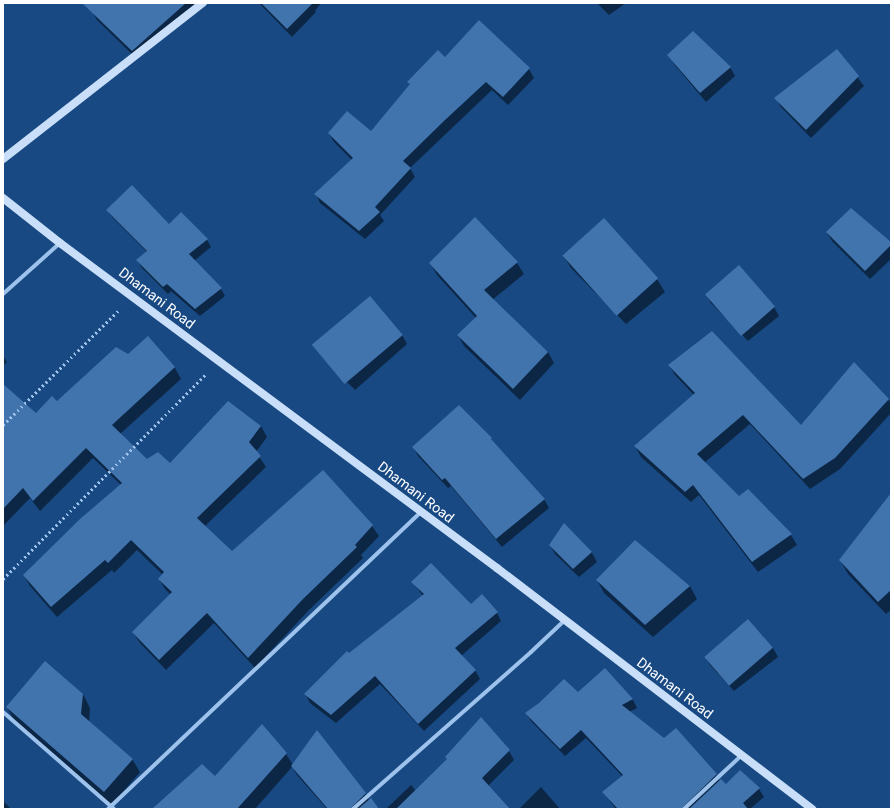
<!DOCTYPE html>
<style>
body{margin:0}
#map{position:relative;width:894px;height:812px;overflow:hidden;background:#184983;font-family:Roboto,sans-serif}
div>[style]{position:absolute}
[style*='--x']{left:calc(var(--x)*1px);top:calc(var(--y)*1px);width:calc(var(--w)*1px);rotate:calc(var(--a)*1deg)}
.shadow>*{inset:0;background:#0007}
.building>*{inset:0;background:#4173ad;transform-origin:0 0}
.path>*{height:2.5px;margin-top:-1.25px;transform-origin:0;background:repeating-linear-gradient(90deg,#9dc2ec 0 2px,transparent 0 5px)}
.minor>*{height:4px;margin:-2px;padding:0 2px;transform-origin:2px;border-radius:2px;background:#9dc2ec}
.secondary>*{height:8px;margin:-4px;padding:0 4px;transform-origin:4px;border-radius:4px;background:#c9dff9}
span{translate:-50% -50%;white-space:nowrap;text-align:center;line-height:1.15;-webkit-text-stroke:3.5px #184983;paint-order:stroke}
.street-label{font-size:14px;color:#fff}
.frame{position:absolute;inset:0;border:4px solid #fff;pointer-events:none}
</style>
<div id="map">
<div class="shadow">
<i style="clip-path:polygon(101px 3px,193px 3px,195px 8px,137px 59px,97px 20px,92px 11px)"></i>
<i style="clip-path:polygon(259px 3px,321px 3px,315px 11px,316px 12px,292px 37px)"></i>
<i style="clip-path:polygon(597px 3px,626px 3px,609px 15px)"></i>
<i style="clip-path:polygon(837px 50px,864px 86px,811px 138px,781px 107px,776px 98px)"></i>
<i style="clip-path:polygon(669px 55px,730px 67px,735px 76px,706px 102px,674px 64px)"></i>
<i style="clip-path:polygon(529px 69px,534px 78px,508px 105px,492px 90px,410px 168px,415px 177px,380px 215px,384px 221px,365px 239px,320px 203px,316px 194px,352px 160px,334px 142px,329px 133px,371px 132px,411px 85px,409px 82px)"></i>
<i style="clip-path:polygon(107px 210px,169px 225px,207px 240px,211px 247px,194px 261px,221px 289px,225px 296px,200px 316px,171px 291px,168px 294px,142px 268px,138px 261px,147px 252px,112px 217px)"></i>
<i style="clip-path:polygon(475px 218px,517px 263px,524px 274px,492px 300px,548px 352px,554px 363px,520px 400px,464px 346px,458px 335px,476px 318px,437px 275px,430px 263px)"></i>
<i style="clip-path:polygon(604px 220px,657px 279px,665px 292px,626px 324px,571px 268px,563px 255px)"></i>
<i style="clip-path:polygon(827px 233px,891px 244px,891px 259px,870px 279px,832px 241px)"></i>
<i style="clip-path:polygon(706px 294px,774px 307px,779px 316px,748px 341px,711px 303px)"></i>
<i style="clip-path:polygon(402px 335px,407px 344px,355px 390px,322px 357px,317px 348px)"></i>
<i style="clip-path:polygon(148px 338px,175px 368px,181px 379px,120px 434px,147px 460px,171px 464px,261px 426px,267px 437px,256px 452px,266px 467px,205px 526px,232px 553px,323px 471px,372px 526px,379px 536px,361px 555px,363px 558px,309px 610px,255px 668px,214px 623px,166px 670px,140px 643px,133px 632px,171px 595px,165px 589px,159px 579px,163px 575px,137px 550px,114px 573px,112px 570px,57px 617px,30px 586px,24px 575px,121px 485px,93px 458px,40px 511px,30px 498px,3px 526px,3px 386px,36px 414px,129px 355px)"></i>
<i style="clip-path:polygon(3px 356px,7px 362px,3px 366px)"></i>
<i style="clip-path:polygon(669px 365px,802px 426px,888px 399px,891px 404px,891px 413px,840px 469px,810px 489px,750px 424px,704px 463px,739px 498px,748px 490px,791px 535px,797px 545px,758px 572px,699px 495px,691px 502px,641px 457px,635px 446px,694px 395px,675px 375px)"></i>
<i style="clip-path:polygon(459px 406px,491px 439px,496px 446px,544px 499px,549px 508px,502px 547px,451px 486px,448px 488px,418px 456px,413px 447px)"></i>
<i style="clip-path:polygon(891px 497px,891px 610px,886px 614px,848px 574px,840px 560px)"></i>
<i style="clip-path:polygon(564px 524px,592px 553px,597px 562px,579px 577px,555px 554px,550px 545px)"></i>
<i style="clip-path:polygon(635px 541px,690px 586px,697px 599px,653px 637px,604px 593px,597px 580px)"></i>
<i style="clip-path:polygon(413px 582px,471px 605px,497px 613px,501px 621px,461px 656px,475px 670px,480px 679px,424px 731px,380px 684px,336px 723px,310px 703px,306px 695px,349px 655px,423px 596px)"></i>
<i style="clip-path:polygon(748px 620px,773px 648px,778px 657px,734px 691px,711px 666px,705px 657px)"></i>
<i style="clip-path:polygon(604px 670px,633px 700px,637px 708px,629px 712px,664px 739px,716px 774px,720px 782px,726px 786px,740px 771px,759px 789px,764px 797px,751px 808px,752px 809px,616px 809px,603px 792px,622px 776px,586px 738px,565px 756px,531px 721px,526px 713px,578px 693px)"></i>
<i style="clip-path:polygon(83px 694px,90px 708px,89px 722px,132px 759px,140px 772px,112px 805px,14px 720px,7px 707px)"></i>
<i style="clip-path:polygon(262px 725px,286px 754px,293px 765px,365px 793px,370px 802px,363px 809px,327px 809px,297px 775px,292px 767px,255px 809px,167px 809px,215px 777px)"></i>
<i style="clip-path:polygon(509px 751px,514px 760px,488px 786px,509px 809px,386px 809px,411px 785px,416px 791px)"></i>
<i style="clip-path:polygon(541px 787px,560px 809px,519px 809px)"></i>
<i style="clip-path:polygon(3px 801px,11px 809px,3px 809px)"></i>
</div>
<div class="building">
<i style="clip-path:polygon(82px 3px,186px 3px,132px 51px)"></i>
<i style="clip-path:polygon(261px 3px,313px 3px,287px 29px)"></i>
<i style="clip-path:polygon(479px 20px,530px 68px,503px 97px,486px 82px,445px 120px,403px 161px,411px 168px,375px 207px,380px 212px,359px 231px,314px 194px,353px 158px,328px 133px,347px 111px,371px 131px,410px 84px,407px 82px,438px 50px,445px 57px)"></i>
<i style="clip-path:polygon(693px 31px,731px 67px,700px 93px,667px 55px)"></i>
<i style="clip-path:polygon(837px 49px,859px 76px,806px 130px,774px 98px)"></i>
<i style="clip-path:polygon(132px 185px,169px 224px,181px 212px,208px 239px,189px 254px,222px 288px,195px 309px,167px 284px,163px 287px,136px 260px,147px 251px,106px 210px)"></i>
<i style="clip-path:polygon(851px 208px,891px 242px,891px 245px,865px 271px,826px 232px)"></i>
<i style="clip-path:polygon(475px 217px,518px 262px,484px 290px,548px 352px,513px 389px,457px 335px,477px 316px,429px 263px)"></i>
<i style="left:604px;top:218px;width:81px;height:56px;rotate:48deg"></i>
<i style="left:739px;top:265px;width:55px;height:45px;rotate:49deg"></i>
<i style="left:370px;top:296px;width:51px;height:76px;rotate:50deg"></i>
<i style="clip-path:polygon(712px 331px,801px 425px,854px 362px,889px 399px,835px 458px,803px 479px,743px 415px,697px 454px,739px 496px,748px 489px,792px 534px,752px 562px,693px 485px,685px 492px,634px 446px,695px 393px,668px 365px)"></i>
<i style="clip-path:polygon(148px 336px,175px 367px,112px 425px,147px 459px,158px 452px,170px 463px,228px 401px,261px 426px,249px 442px,261px 456px,197px 518px,232px 551px,323px 470px,373px 525px,355px 545px,357px 547px,303px 599px,248px 658px,207px 613px,159px 660px,132px 632px,172px 592px,158px 579px,164px 572px,131px 540px,108px 563px,105px 560px,51px 607px,23px 575px,80px 519px,122px 483px,86px 448px,33px 501px,23px 488px,3px 509px,3px 384px,36px 413px,52px 396px,57px 401px,116px 347px,128px 354px)"></i>
<i style="clip-path:polygon(459px 405px,492px 438px,491px 439px,545px 499px,496px 539px,445px 478px,442px 480px,412px 447px)"></i>
<i style="clip-path:polygon(891px 493px,891px 590px,878px 602px,839px 560px)"></i>
<i style="clip-path:polygon(564px 523px,592px 552px,573px 569px,549px 545px)"></i>
<i style="clip-path:polygon(635px 540px,690px 586px,645px 625px,596px 580px)"></i>
<i style="clip-path:polygon(431px 563px,471px 604px,482px 594px,498px 612px,455px 648px,476px 670px,418px 724px,375px 676px,331px 715px,304px 694px,347px 651px,349px 653px,424px 594px,411px 582px)"></i>
<i style="left:748px;top:619px;width:38px;height:58px;rotate:49deg"></i>
<i style="clip-path:polygon(45px 661px,83px 694px,81px 714px,133px 759px,104px 792px,6px 707px)"></i>
<i style="clip-path:polygon(605px 668px,633px 699px,622px 705px,664px 738px,676px 728px,717px 774px,681px 809px,618px 809px,602px 792px,623px 775px,581px 730px,560px 749px,525px 713px,539px 703px,564px 679px,578px 692px)"></i>
<i style="clip-path:polygon(481px 717px,510px 750px,482px 778px,510px 809px,396px 809px,447px 759px,445px 757px)"></i>
<i style="clip-path:polygon(262px 724px,287px 753px,237px 809px,152px 809px,202px 764px,215px 776px)"></i>
<i style="clip-path:polygon(317px 730px,366px 793px,350px 809px,328px 809px,291px 766px)"></i>
<i style="clip-path:polygon(740px 770px,760px 788px,743px 803px,748px 809px,689px 809px,721px 779px,726px 784px)"></i>
<i style="clip-path:polygon(371px 798px,379px 809px,358px 809px)"></i>
</div>
<div class="path">
<i style="--x:3;--y:425;--w:163;--a:-44.8"></i>
<i style="--x:3;--y:579;--w:289;--a:-45.3"></i>
</div>
<div class="minor">
<i style="--x:3;--y:294;--w:76;--a:-41.8"></i>
<i style="--x:3;--y:712;--w:147;--a:41.1"></i>
<i style="--x:108;--y:809;--w:431;--a:-43.5"></i>
<i style="--x:353;--y:809;--w:237;--a:-41.4"></i>
<i style="--x:531;--y:652;--w:47;--a:-43.3"></i>
<i style="--x:684;--y:809;--w:79;--a:-43"></i>
</div>
<div class="secondary">
<i style="--x:3;--y:159;--w:254;--a:-38"></i>
<i style="--x:3;--y:198;--w:73;--a:38.3"></i>
<i style="--x:60;--y:243;--w:545;--a:36.64"></i>
<i style="--x:497;--y:568;--w:397;--a:37.4"></i>
</div>
<div class="street-label">
<span style="left:157px;top:298px;rotate:37deg">Dhamani Road</span>
<span style="left:416px;top:492px;rotate:37deg">Dhamani Road</span>
<span style="left:675px;top:688px;rotate:37deg">Dhamani Road</span>
</div>
<div class="frame"></div>
</div>
